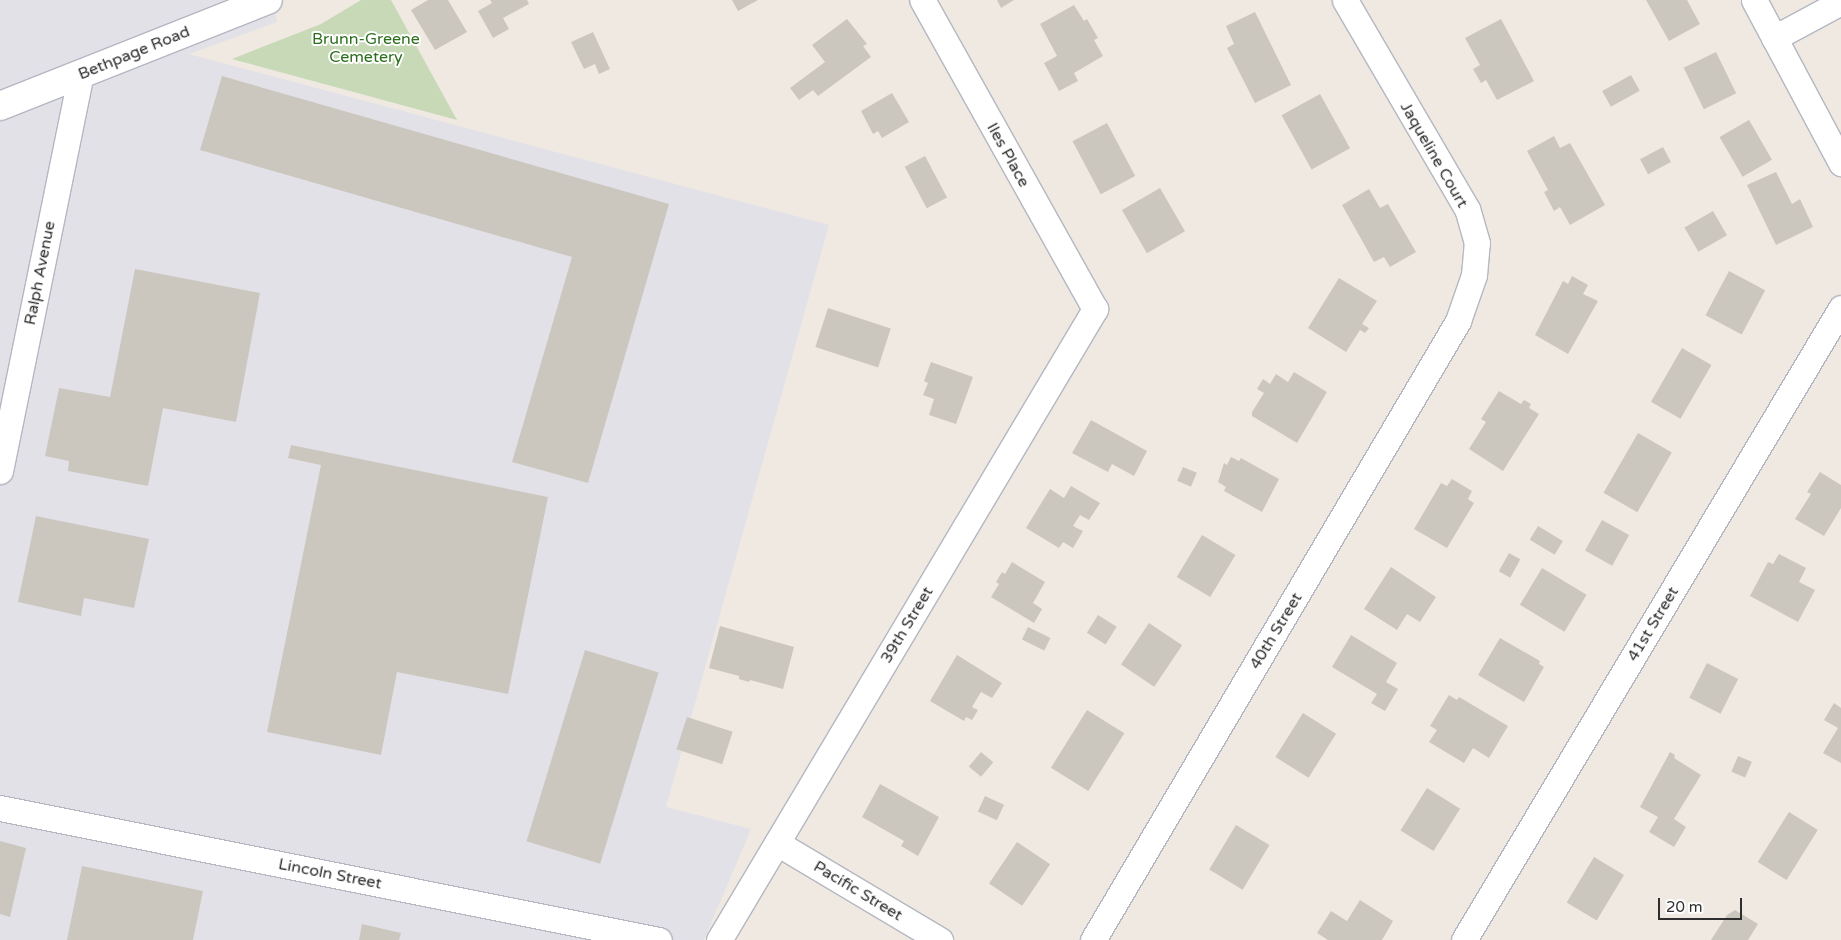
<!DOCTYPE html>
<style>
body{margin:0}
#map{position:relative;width:1841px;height:940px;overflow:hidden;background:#efe9e1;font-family:"Varela Round",sans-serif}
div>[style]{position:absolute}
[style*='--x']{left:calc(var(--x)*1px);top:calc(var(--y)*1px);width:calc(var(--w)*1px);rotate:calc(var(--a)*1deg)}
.industrial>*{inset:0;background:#e3e1e8}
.cemetery>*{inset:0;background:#c8d9b8}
.building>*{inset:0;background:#cbc7bf;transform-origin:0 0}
.roads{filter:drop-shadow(1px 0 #b4b7c1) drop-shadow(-1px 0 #b4b7c1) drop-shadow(0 1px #b4b7c1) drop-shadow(0 -1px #b4b7c1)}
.street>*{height:25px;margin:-12.5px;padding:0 12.5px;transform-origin:12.5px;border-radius:12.5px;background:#fff}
.secondary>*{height:28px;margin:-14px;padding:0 14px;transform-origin:14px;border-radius:14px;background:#fff}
span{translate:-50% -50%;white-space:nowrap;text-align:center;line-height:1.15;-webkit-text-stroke:4px #fff;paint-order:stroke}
.park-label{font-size:16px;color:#2c6e1b}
.street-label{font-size:16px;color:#2e2e2e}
.scale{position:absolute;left:1658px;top:898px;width:84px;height:22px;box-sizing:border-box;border:2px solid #2e2e2e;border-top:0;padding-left:6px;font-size:15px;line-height:18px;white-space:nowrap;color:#2e2e2e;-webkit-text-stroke:4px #fff;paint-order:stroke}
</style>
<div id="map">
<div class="industrial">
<i style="clip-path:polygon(0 0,273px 0,277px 22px,189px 54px,829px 225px,666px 807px,751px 829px,704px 940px,0 940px)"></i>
</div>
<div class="cemetery">
<i style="clip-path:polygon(361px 0,391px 0,457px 120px,232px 59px,321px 24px)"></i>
</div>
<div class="building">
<i style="clip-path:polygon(428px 0,448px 0,467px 32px,435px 50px,411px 10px)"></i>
<i style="clip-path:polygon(490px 0,527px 0,529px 4px,503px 18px,509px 29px,493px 38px,478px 11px,492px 3px)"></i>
<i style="clip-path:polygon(732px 0,758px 0,738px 11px)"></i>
<i style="clip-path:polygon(997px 0,1014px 0,1001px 8px)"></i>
<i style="clip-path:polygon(1646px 0,1687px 0,1700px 24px,1669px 41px)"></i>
<i style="clip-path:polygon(1074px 5px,1084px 21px,1087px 19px,1098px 38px,1094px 40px,1103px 56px,1074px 73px,1078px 81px,1059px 91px,1044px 63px,1057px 56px,1040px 24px)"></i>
<i style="clip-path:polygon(1255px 12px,1291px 85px,1255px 103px,1227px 48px,1234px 44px,1226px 26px)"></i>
<i style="clip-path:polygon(847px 19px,867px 44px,863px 46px,871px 57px,818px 96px,813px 90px,799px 100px,790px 88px,825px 62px,812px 45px)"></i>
<i style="clip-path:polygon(1501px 19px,1534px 81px,1497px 100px,1486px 80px,1481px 83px,1473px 69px,1480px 65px,1465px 38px)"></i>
<i style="clip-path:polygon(593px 32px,610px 69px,599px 74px,595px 64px,584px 69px,571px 42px)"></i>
<i style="left:1716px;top:52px;width:46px;height:36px;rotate:64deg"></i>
<i style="left:1631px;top:75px;width:18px;height:33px;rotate:61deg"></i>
<i style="clip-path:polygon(222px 76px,669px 204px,588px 483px,512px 462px,572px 257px,200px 150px)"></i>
<i style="clip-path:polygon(892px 93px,909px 122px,882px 138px,878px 131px,873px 134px,861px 111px)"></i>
<i style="left:1320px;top:94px;width:62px;height:44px;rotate:61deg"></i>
<i style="left:1749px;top:120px;width:46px;height:34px;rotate:60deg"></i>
<i style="left:1107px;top:123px;width:60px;height:39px;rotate:62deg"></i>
<i style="clip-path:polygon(1554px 136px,1560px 148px,1570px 143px,1605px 205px,1570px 225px,1560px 207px,1554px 211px,1544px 192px,1548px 190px,1527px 151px)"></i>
<i style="left:1663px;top:147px;width:17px;height:26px;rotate:62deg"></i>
<i style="left:925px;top:156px;width:47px;height:23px;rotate:62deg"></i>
<i style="clip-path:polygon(1776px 172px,1792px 204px,1800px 199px,1813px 227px,1776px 245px,1747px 185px)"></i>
<i style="left:1160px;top:188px;width:50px;height:44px;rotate:60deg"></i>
<i style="clip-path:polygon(1369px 189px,1380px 208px,1388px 204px,1416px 252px,1390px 267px,1384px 257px,1374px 262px,1342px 205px)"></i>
<i style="left:1713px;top:211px;width:28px;height:33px;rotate:60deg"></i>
<i style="clip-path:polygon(135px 269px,260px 293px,236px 422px,163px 408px,148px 486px,68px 471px,69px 461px,45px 456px,59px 388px,110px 397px)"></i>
<i style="left:1729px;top:271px;width:41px;height:50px;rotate:28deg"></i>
<i style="clip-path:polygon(1572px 276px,1588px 285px,1583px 294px,1598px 301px,1568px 354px,1535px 335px,1563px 281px,1568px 284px)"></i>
<i style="clip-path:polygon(1339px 278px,1377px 301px,1362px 324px,1369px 328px,1365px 333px,1360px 330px,1346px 352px,1308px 328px)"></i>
<i style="left:828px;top:308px;width:66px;height:41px;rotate:18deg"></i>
<i style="left:1682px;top:348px;width:34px;height:62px;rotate:30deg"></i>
<i style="clip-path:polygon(931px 362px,973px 377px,956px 424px,929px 415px,934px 399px,923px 395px,928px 383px,924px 381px)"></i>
<i style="clip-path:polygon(1294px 372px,1327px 392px,1297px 443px,1252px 416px,1252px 412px,1264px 393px,1257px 389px,1263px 379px,1270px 384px,1276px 374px,1288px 382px)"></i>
<i style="clip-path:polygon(1499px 391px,1521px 404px,1524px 400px,1531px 404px,1529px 408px,1539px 414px,1503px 471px,1469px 449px,1486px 422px,1481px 419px)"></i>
<i style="clip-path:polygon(1091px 420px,1147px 451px,1134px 476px,1112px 464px,1108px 472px,1072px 453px)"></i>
<i style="left:1638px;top:433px;width:39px;height:69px;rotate:30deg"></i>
<i style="clip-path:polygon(291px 445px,548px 497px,508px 694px,397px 672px,381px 755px,267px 732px,321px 465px,288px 458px)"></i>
<i style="clip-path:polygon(1231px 457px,1239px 461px,1241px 458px,1279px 479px,1262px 512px,1224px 491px,1226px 487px,1218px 482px,1224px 463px,1227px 465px)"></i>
<i style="left:1183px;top:467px;width:15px;height:15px;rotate:23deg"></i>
<i style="clip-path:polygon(1820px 472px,1841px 485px,1841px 508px,1824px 536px,1795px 519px,1811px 494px,1807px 492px)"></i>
<i style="clip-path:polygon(1452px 479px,1472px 491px,1468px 499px,1474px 503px,1447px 548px,1414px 529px,1441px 483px,1447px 486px)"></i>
<i style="clip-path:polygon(1071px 486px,1100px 503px,1089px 520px,1080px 515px,1073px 526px,1083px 531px,1073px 548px,1063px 542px,1059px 548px,1026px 528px,1050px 489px,1064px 498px)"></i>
<i style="clip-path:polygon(36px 516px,149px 539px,134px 608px,84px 598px,81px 616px,18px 602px)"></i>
<i style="left:1602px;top:520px;width:31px;height:35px;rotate:29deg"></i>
<i style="left:1538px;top:526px;width:29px;height:16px;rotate:31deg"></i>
<i style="left:1202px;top:535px;width:39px;height:49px;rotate:31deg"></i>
<i style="left:1509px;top:553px;width:13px;height:21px;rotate:29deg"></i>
<i style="clip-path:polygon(1779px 554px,1806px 568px,1799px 582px,1815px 590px,1798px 622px,1750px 596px,1768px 562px,1773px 564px)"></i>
<i style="clip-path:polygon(1012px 562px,1045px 582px,1033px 603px,1042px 609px,1034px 623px,991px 597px,999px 584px,996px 582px,1002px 572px,1005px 574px)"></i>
<i style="clip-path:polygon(1391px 567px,1436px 597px,1420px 622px,1407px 614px,1397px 630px,1364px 609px)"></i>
<i style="left:1542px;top:568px;width:52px;height:43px;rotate:31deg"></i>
<i style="left:1098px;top:615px;width:22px;height:21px;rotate:32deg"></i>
<i style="left:1149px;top:623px;width:40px;height:50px;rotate:34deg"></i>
<i style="clip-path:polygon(720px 626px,794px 647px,783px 689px,750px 680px,749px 682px,739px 679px,739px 676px,709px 668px)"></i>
<i style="left:1028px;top:627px;width:25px;height:14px;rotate:26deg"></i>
<i style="clip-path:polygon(1351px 635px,1397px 663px,1386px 682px,1398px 689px,1385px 711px,1371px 703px,1377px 694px,1332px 667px)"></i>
<i style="clip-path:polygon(1500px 638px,1540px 661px,1539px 664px,1544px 667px,1524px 702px,1478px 675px)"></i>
<i style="left:585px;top:650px;width:77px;height:200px;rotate:17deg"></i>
<i style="clip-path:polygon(957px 655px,1002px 683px,992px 698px,981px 692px,972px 707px,978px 710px,972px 720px,966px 717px,964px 721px,930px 701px)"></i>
<i style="left:1707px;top:663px;width:35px;height:39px;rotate:27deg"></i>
<i style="clip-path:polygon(1449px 695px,1457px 700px,1459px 697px,1508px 726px,1489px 758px,1473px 748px,1464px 763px,1429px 742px,1437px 730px,1430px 726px)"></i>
<i style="clip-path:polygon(1834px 703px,1841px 708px,1841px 763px,1823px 753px,1838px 728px,1824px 720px)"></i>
<i style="left:1087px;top:710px;width:44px;height:68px;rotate:32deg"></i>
<i style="left:1303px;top:713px;width:39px;height:52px;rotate:32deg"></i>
<i style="left:687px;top:717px;width:48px;height:34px;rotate:18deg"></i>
<i style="left:981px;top:752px;width:16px;height:19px;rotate:40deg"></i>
<i style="clip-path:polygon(1670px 752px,1675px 755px,1674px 758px,1701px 775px,1674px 819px,1686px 827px,1674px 847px,1649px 832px,1658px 817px,1640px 807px)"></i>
<i style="left:1738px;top:756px;width:15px;height:17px;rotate:23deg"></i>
<i style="clip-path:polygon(880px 784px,939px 817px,918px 856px,901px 846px,904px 841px,862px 817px)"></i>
<i style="left:1427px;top:788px;width:39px;height:50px;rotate:32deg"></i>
<i style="left:985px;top:796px;width:21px;height:17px;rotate:25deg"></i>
<i style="left:1789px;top:812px;width:34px;height:59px;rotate:32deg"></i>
<i style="left:1236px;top:825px;width:39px;height:52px;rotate:31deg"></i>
<i style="clip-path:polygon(0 841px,26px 848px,10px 917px,0 914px)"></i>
<i style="left:1017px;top:842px;width:40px;height:50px;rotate:34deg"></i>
<i style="left:1594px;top:857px;width:35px;height:53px;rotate:31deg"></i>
<i style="clip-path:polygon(82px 866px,203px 891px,193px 940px,67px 940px)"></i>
<i style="clip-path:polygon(1360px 900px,1393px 921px,1382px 940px,1328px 940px,1317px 933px,1331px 911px,1347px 921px)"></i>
<i style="clip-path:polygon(1735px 910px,1758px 924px,1748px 940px,1711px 940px,1727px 915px)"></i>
<i style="clip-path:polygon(362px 924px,401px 933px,399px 940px,359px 940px)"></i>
</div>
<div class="roads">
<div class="street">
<i style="--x:1754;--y:0;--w:185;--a:61.9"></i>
<i style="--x:1774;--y:38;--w:76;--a:-28.2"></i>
<i style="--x:0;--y:471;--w:405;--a:-78.5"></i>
<i style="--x:0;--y:808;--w:672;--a:11.33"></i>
<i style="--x:777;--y:843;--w:190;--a:30.8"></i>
<i style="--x:719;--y:940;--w:735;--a:-59.21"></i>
<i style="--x:1095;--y:309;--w:354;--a:-119.2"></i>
<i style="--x:1093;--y:940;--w:719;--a:-59.47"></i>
<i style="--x:1458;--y:321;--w:49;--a:-70.8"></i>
<i style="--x:1474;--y:275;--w:32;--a:-85"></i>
<i style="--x:1477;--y:243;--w:35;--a:-106"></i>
<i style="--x:1467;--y:209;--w:242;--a:-120.3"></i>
<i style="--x:1464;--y:940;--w:736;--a:-59.18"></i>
</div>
<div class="secondary">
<i style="--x:0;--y:106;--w:288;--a:-21.6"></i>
</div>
</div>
<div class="park-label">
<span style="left:366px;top:48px">Brunn-Greene<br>Cemetery</span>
</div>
<div class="street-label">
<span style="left:134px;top:53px;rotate:-22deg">Bethpage Road</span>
<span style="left:1008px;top:155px;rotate:61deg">Iles Place</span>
<span style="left:1434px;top:155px;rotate:60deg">Jaqueline Court</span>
<span style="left:40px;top:273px;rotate:-79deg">Ralph Avenue</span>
<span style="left:1653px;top:624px;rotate:-59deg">41st Street</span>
<span style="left:907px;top:625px;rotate:-59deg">39th Street</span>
<span style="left:1276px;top:631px;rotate:-59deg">40th Street</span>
<span style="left:330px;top:874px;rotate:11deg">Lincoln Street</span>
<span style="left:858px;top:891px;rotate:31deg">Pacific Street</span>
</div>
<div class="scale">20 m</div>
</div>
